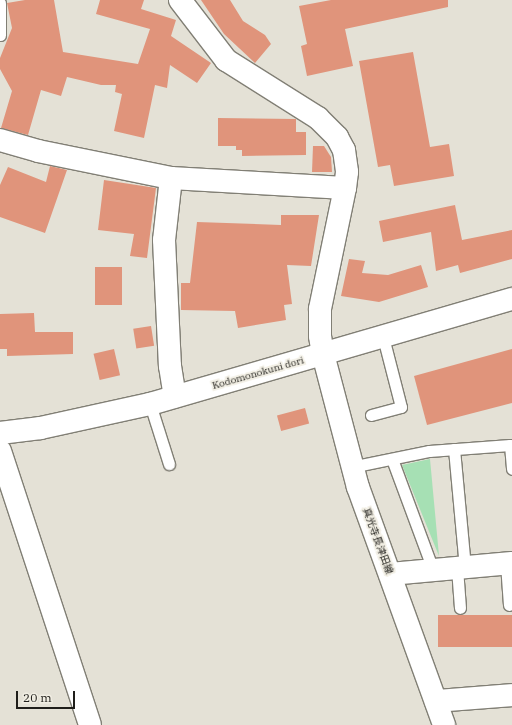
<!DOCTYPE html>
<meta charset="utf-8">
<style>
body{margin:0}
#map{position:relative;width:512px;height:725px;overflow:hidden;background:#e4e1d6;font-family:"IBM Plex Serif","Noto Sans JP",serif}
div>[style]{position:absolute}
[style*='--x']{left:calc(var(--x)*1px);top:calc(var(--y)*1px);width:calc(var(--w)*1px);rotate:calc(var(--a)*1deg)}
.green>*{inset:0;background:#a6e0b4}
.building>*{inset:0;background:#e0947b;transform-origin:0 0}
.roads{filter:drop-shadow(1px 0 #817f75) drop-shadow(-1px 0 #817f75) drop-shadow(0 1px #817f75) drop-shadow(0 -1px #817f75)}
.service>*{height:11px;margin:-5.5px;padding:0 5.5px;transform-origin:5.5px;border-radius:5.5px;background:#fff}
.minor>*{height:22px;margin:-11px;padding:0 11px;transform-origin:11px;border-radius:11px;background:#fff}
.secondary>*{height:22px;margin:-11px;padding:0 11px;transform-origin:11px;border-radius:11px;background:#fff}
span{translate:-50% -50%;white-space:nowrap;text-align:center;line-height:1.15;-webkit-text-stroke:3.5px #f1eee3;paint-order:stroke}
.street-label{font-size:10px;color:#1f1e1a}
.scale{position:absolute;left:16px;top:691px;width:59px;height:18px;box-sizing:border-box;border:2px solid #1f1e1a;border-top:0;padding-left:5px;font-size:12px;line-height:14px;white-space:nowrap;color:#1f1e1a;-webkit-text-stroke:3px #f1eee3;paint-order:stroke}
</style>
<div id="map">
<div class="green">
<i style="clip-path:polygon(430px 459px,439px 556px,402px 465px)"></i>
</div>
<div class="building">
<i style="clip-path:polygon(25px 0,54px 0,63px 52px,138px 64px,150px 29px,96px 14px,100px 0,144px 0,141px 9px,176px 20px,171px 36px,211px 63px,197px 83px,170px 65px,167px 88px,155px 85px,144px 138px,114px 131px,122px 94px,115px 92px,116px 85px,101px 85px,67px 77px,61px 96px,41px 90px,28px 135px,1px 128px,12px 91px,0 69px,0 58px,12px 28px,7px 3px)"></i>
<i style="clip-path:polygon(201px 0,230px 0,243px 21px,265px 35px,271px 44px,255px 63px,224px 34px)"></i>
<i style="clip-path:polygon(331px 0,448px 0,448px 7px,345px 29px,353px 66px,307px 76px,301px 46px,307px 44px,299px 6px)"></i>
<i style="clip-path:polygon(413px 52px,430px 147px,449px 144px,454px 176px,394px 186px,390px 165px,378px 167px,359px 61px)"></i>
<i style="clip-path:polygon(218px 118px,296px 119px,296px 132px,306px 132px,306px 155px,242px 156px,242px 150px,236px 150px,236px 146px,218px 146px)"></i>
<i style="clip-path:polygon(313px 146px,324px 146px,331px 157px,332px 172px,312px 172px)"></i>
<i style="clip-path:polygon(50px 166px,67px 170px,45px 233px,0 217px,0 185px,8px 167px,46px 182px)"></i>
<i style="clip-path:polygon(104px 180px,156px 188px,147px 258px,130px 256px,134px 234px,98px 230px)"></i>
<i style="clip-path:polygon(455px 205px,462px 240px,512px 230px,512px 259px,460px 273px,458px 265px,436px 271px,431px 232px,383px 242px,379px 221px)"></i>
<i style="clip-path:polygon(281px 215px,319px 215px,311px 266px,287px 265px,292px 304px,284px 305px,286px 320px,238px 328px,235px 311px,181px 310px,181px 283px,190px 283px,197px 222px,281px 225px)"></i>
<i style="clip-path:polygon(349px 259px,365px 261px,362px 273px,388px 275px,421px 265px,428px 287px,379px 302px,341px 296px)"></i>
<i style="left:95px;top:267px;width:27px;height:38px"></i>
<i style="clip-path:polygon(34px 313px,35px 332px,73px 332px,73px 354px,7px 356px,7px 349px,0 349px,0 314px)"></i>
<i style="left:151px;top:326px;width:20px;height:18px;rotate:81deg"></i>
<i style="left:114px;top:349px;width:27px;height:21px;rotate:77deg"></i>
<i style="clip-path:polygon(512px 349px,512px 403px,427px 425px,414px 376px)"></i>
<i style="left:305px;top:408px;width:16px;height:29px;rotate:75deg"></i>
<i style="left:512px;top:615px;width:32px;height:74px;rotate:90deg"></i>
</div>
<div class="roads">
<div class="service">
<i style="--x:0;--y:3;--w:32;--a:90"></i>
<i style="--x:150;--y:404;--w:63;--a:72.4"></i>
<i style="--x:371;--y:415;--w:31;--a:-15"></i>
<i style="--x:401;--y:407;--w:72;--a:-104.4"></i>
<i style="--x:454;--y:449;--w:119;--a:84.7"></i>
<i style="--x:392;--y:459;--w:118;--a:69.7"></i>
<i style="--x:351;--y:467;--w:80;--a:-11.6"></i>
<i style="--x:429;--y:451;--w:81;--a:-4.2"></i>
<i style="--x:510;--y:445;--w:24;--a:85"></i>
<i style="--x:506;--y:564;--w:41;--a:85.8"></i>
<i style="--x:457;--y:568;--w:40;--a:85.7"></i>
</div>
<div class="minor">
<i style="--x:180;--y:0;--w:76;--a:52.5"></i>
<i style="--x:226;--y:60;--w:109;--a:32.2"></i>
<i style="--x:318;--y:118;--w:27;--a:45"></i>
<i style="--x:337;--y:137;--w:15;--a:62"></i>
<i style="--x:344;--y:150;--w:22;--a:82"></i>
<i style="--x:347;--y:172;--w:16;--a:97"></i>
<i style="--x:345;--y:188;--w:124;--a:101.7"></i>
<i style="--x:320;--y:309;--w:27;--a:90"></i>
<i style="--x:320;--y:336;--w:18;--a:81"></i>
<i style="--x:0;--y:140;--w:40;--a:16"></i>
<i style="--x:38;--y:151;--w:136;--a:11.5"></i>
<i style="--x:171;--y:178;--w:174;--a:3.3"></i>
<i style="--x:171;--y:178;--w:62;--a:96.4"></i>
<i style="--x:164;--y:240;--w:126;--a:87.3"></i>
<i style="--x:170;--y:366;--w:31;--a:81"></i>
<i style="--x:0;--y:451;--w:288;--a:71.8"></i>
<i style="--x:390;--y:574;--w:122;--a:-5.2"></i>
<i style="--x:436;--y:701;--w:76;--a:-4.5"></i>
</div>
<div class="secondary">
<i style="--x:323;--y:354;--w:138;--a:75.3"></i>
<i style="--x:358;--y:487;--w:253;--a:70.1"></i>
<i style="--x:0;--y:433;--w:41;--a:-7"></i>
<i style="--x:41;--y:428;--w:112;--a:-12.4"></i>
<i style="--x:150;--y:404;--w:377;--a:-16.2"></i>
</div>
</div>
<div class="street-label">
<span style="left:258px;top:373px;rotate:-16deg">Kodomonokuni dori</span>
<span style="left:378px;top:541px;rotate:70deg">真光寺長津田線</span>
</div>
<div class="scale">20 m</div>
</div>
